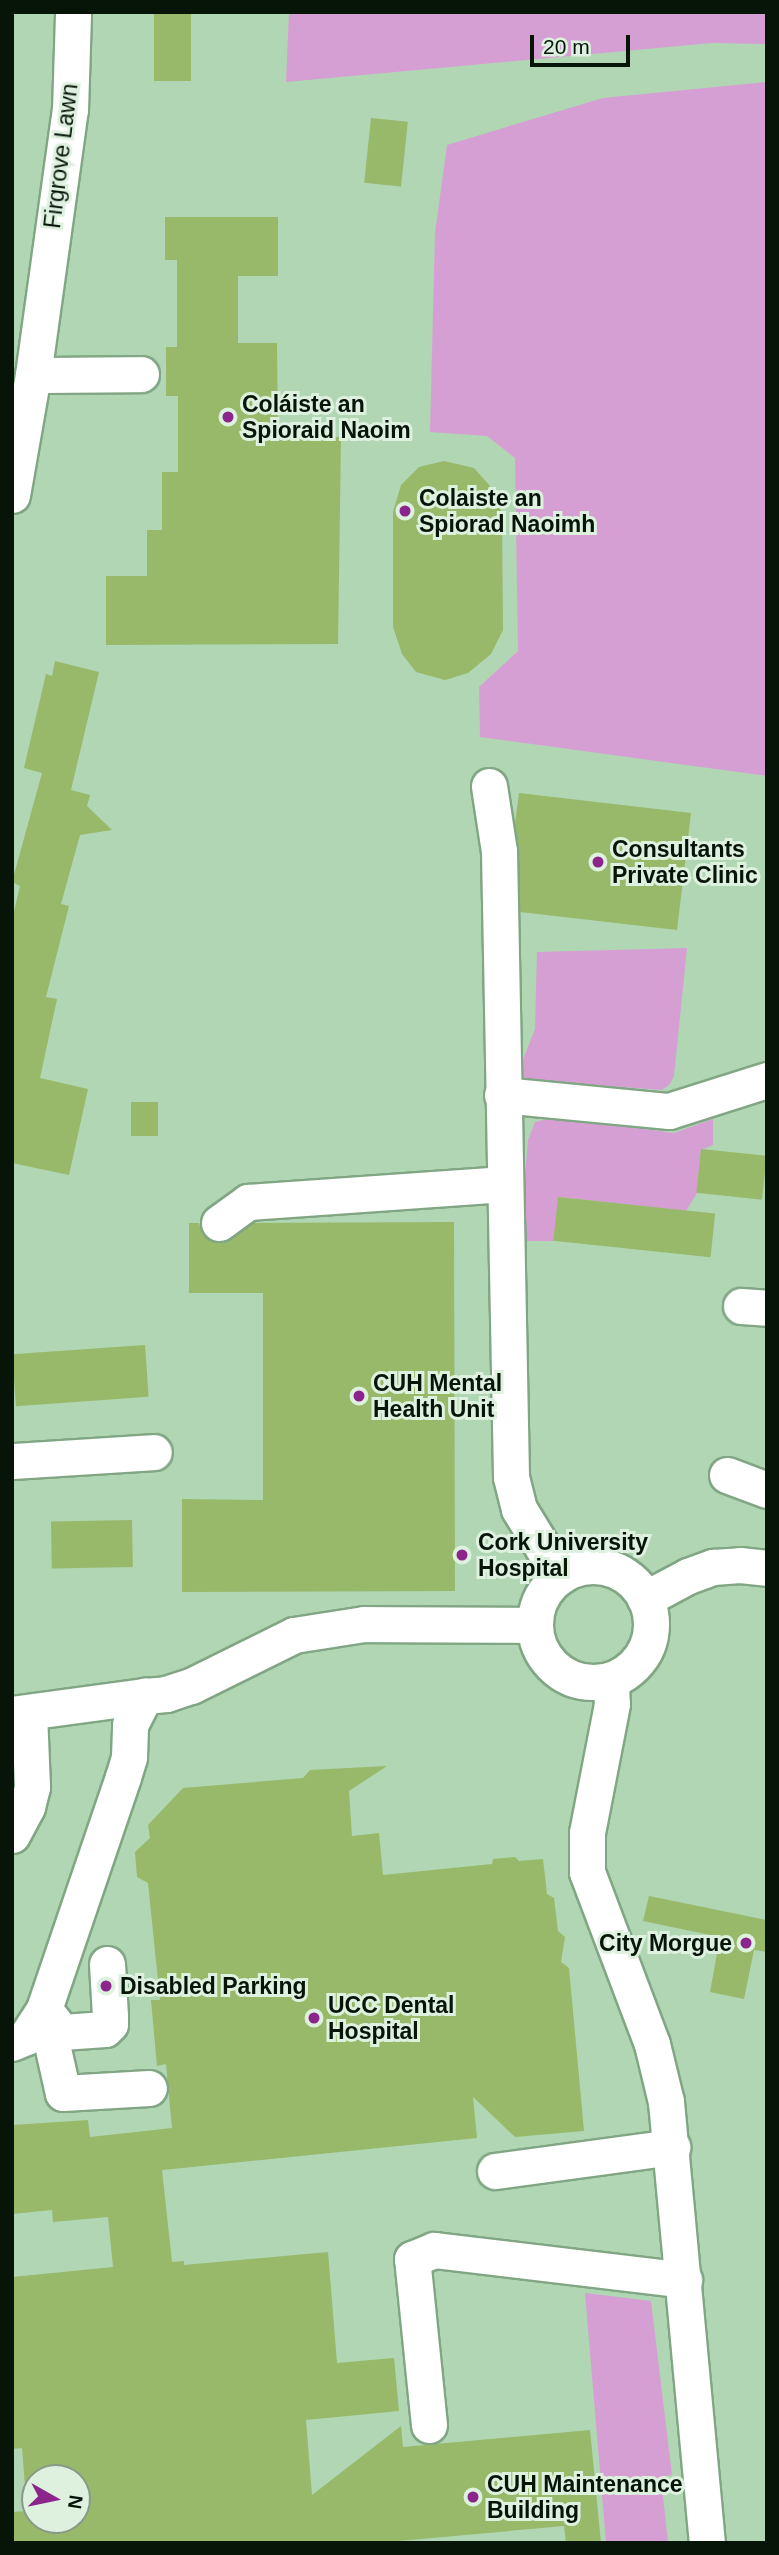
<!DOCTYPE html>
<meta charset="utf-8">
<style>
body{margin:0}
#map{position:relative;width:779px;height:2555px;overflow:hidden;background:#b0d6b3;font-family:Helvetica,sans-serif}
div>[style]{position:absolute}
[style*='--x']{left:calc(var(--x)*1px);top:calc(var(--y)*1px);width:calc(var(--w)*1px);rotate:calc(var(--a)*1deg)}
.green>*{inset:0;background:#d69fd4}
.building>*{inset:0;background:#97b969;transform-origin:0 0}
.roads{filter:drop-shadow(2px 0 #81a684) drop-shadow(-2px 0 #81a684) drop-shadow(0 2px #81a684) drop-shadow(0 -2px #81a684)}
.minor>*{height:35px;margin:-17.5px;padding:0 17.5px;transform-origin:17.5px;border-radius:17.5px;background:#fff}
.minor>.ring{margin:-17.5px;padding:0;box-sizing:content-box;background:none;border:35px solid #fff;border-radius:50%}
.dots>*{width:19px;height:19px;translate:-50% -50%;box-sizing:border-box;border:4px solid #def1df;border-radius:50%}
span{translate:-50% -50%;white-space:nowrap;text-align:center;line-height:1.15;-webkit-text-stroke:6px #def1df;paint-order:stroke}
.street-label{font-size:23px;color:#071509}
.poi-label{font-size:23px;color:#071509;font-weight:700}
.left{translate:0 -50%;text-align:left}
.right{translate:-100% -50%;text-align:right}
.frame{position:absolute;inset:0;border:14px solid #071509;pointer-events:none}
.north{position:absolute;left:21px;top:2464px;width:70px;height:70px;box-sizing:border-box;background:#def1df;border:2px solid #889989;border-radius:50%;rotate:99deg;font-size:19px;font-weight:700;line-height:28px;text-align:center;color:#071509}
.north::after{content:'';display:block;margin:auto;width:24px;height:32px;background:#8b258c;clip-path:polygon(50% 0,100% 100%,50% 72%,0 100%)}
.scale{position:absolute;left:530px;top:35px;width:100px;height:32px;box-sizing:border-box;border:4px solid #071509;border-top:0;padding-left:9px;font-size:21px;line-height:24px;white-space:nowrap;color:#071509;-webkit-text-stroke:5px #def1df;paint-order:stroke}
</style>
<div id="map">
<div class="green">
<i style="clip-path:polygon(289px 12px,767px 12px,767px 44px,712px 43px,286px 82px)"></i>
<i style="clip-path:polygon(767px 82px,767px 776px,480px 737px,479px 687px,518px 651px,515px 458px,487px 436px,430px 432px,435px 233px,447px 145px,603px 98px)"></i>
<i style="clip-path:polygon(687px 948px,674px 1076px,670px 1084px,662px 1090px,525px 1080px,522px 1062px,535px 1029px,537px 952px)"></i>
<i style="clip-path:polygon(555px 1117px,674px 1133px,713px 1119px,713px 1145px,701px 1150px,697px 1193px,686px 1211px,559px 1197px,554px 1241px,520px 1241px,528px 1140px,535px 1122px)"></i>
<i style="clip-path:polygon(585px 2293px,651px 2301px,672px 2475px,661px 2477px,668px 2543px,606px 2543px)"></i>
</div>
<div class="building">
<i style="left:154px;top:12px;width:37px;height:69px"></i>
<i style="left:371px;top:118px;width:37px;height:65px;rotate:6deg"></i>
<i style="clip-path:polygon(165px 217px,278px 217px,278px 276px,238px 276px,238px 343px,277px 343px,278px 438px,341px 437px,338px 644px,106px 645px,106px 576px,147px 576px,147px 530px,162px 530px,162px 472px,178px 472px,178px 396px,166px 396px,166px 347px,177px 347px,177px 260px,165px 260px)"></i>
<i style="clip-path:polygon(444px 461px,474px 468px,490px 486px,502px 513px,503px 630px,491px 654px,468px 673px,445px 680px,416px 672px,402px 654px,393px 627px,393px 512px,401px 485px,419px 467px)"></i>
<i style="clip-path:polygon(55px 661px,99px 672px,71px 790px,90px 795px,87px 806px,112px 830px,80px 835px,61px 904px,69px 906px,46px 997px,57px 999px,40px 1078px,88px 1089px,69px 1175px,12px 1163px,12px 920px,20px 886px,12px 882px,42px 773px,24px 768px,46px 674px,52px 676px)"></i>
<i style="clip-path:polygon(519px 793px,691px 813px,677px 930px,520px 912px,515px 824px)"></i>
<i style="left:158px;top:1102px;width:34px;height:27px;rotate:90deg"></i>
<i style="left:701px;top:1149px;width:66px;height:44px;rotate:6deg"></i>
<i style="left:558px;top:1197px;width:158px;height:44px;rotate:6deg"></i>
<i style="clip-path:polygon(454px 1222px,455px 1591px,182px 1592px,182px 1499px,263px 1500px,263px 1293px,189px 1293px,189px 1223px,199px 1223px,203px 1235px,220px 1243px,254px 1223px)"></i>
<i style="left:145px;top:1345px;width:52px;height:133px;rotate:86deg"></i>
<i style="left:132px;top:1520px;width:47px;height:81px;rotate:89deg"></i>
<i style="clip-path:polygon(evenodd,387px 1766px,349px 1791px,352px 1836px,379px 1833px,383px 1875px,492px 1864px,493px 1859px,515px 1857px,519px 1861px,543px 1859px,547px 1894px,554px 1898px,558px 1931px,565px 1937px,561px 1962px,569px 1968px,584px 2131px,515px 2137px,473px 2097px,477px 2138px,162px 2170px,172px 2262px,184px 2261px,184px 2265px,328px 2252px,337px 2363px,394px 2358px,399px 2411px,306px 2420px,312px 2495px,401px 2426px,403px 2447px,590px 2430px,601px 2543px,566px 2543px,564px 2526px,377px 2543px,12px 2543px,12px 2512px,27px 2511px,22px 2448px,12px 2449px,12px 2277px,113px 2267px,108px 2217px,53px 2222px,52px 2210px,12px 2214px,12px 2125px,88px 2120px,90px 2137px,172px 2128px,166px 2064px,157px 2066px,151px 2000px,160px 2000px,148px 1883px,137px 1877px,135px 1852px,150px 1838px,148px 1825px,183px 1788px,303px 1778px,310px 1770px,387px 1766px,35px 2478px,77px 2478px,77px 2520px,35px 2520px,35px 2478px)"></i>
<i style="clip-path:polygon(649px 1896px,767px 1920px,767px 1952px,754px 1950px,744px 1999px,710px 1992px,720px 1937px,643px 1921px)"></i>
</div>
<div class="roads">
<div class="minor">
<i style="--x:33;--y:375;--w:108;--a:-0.5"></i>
<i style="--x:12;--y:495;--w:122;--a:-80.1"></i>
<i style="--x:33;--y:375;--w:268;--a:-82.1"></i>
<i style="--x:70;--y:110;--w:98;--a:-88.2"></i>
<i style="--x:489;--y:786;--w:66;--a:81.3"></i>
<i style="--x:499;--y:851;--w:626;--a:88.9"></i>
<i style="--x:511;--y:1477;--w:33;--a:76"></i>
<i style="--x:519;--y:1509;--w:79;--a:58.5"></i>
<i style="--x:502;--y:1095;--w:168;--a:5.5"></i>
<i style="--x:669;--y:1111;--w:103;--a:-17.6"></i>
<i style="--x:219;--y:1223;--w:36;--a:-36"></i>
<i style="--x:248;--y:1202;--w:257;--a:-4"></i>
<i style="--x:741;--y:1306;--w:26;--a:4"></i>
<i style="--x:12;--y:1461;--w:142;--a:-3.6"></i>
<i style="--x:727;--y:1475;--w:43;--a:20.6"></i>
<i class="ring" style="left:535px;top:1566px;width:81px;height:81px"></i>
<i style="--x:645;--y:1599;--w:49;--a:-28.1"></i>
<i style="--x:688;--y:1576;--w:27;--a:-20"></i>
<i style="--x:713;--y:1567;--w:27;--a:-4"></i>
<i style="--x:740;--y:1565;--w:27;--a:6"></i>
<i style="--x:611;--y:1681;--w:23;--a:88"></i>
<i style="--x:612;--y:1704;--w:131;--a:101"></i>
<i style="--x:587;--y:1833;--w:39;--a:90"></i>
<i style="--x:587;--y:1872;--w:184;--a:69.3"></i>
<i style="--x:652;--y:2044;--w:60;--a:76.4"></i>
<i style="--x:666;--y:2102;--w:443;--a:84.7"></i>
<i style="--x:12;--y:1714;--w:134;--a:-7.7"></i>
<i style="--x:12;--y:1835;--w:32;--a:-62"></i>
<i style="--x:27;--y:1807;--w:21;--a:-76"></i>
<i style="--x:32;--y:1787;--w:74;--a:-92.3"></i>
<i style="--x:44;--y:2009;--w:86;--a:77.3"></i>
<i style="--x:63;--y:2093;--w:86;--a:-3.3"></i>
<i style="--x:44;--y:2009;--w:29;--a:52"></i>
<i style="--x:62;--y:2032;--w:43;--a:-4"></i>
<i style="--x:105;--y:2029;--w:7;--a:-45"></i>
<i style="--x:110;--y:2024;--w:8;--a:-90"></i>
<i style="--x:110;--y:2016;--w:52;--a:-93.3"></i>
<i style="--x:12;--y:2043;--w:15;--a:-23"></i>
<i style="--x:26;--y:2037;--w:33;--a:-57"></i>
<i style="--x:44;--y:2009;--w:245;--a:-71.2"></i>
<i style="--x:123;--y:1777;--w:21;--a:-73"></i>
<i style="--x:129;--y:1757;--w:32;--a:-88"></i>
<i style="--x:130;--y:1725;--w:33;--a:-63"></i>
<i style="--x:145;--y:1696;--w:21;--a:-5"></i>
<i style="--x:166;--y:1694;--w:26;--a:-18"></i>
<i style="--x:191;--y:1686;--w:115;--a:-26.3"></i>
<i style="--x:294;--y:1635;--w:71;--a:-8.9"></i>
<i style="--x:364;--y:1624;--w:169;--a:0.3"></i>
<i style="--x:495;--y:2171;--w:179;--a:-7.7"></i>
<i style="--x:429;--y:2425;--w:167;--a:-95.8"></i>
<i style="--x:412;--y:2259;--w:24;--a:-22"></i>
<i style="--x:434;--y:2250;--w:252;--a:6.8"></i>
</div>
</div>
<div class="dots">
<i style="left:228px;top:417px;background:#8b258c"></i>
<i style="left:405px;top:511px;background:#8b258c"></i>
<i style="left:598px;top:862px;background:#8b258c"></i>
<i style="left:359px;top:1396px;background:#8b258c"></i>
<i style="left:462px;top:1555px;background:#8b258c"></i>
<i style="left:746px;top:1943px;background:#8b258c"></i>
<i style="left:106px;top:1986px;background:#8b258c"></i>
<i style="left:314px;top:2018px;background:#8b258c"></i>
<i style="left:473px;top:2497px;background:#8b258c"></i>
</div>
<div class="street-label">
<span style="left:61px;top:156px;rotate:-83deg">Firgrove Lawn</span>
</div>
<div class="poi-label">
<span class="left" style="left:242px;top:417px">Coláiste an<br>Spioraid Naoim</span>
<span class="left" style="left:419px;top:511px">Colaiste an<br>Spiorad Naoimh</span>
<span class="left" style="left:612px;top:862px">Consultants<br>Private Clinic</span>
<span class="left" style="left:373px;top:1396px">CUH Mental<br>Health Unit</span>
<span class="left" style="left:478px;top:1555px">Cork University<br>Hospital</span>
<span class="right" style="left:732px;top:1943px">City Morgue</span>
<span class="left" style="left:120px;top:1986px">Disabled Parking</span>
<span class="left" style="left:328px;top:2018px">UCC Dental<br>Hospital</span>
<span class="left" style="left:487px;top:2497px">CUH Maintenance<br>Building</span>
</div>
<div class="frame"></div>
<div class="north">N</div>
<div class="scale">20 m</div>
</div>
